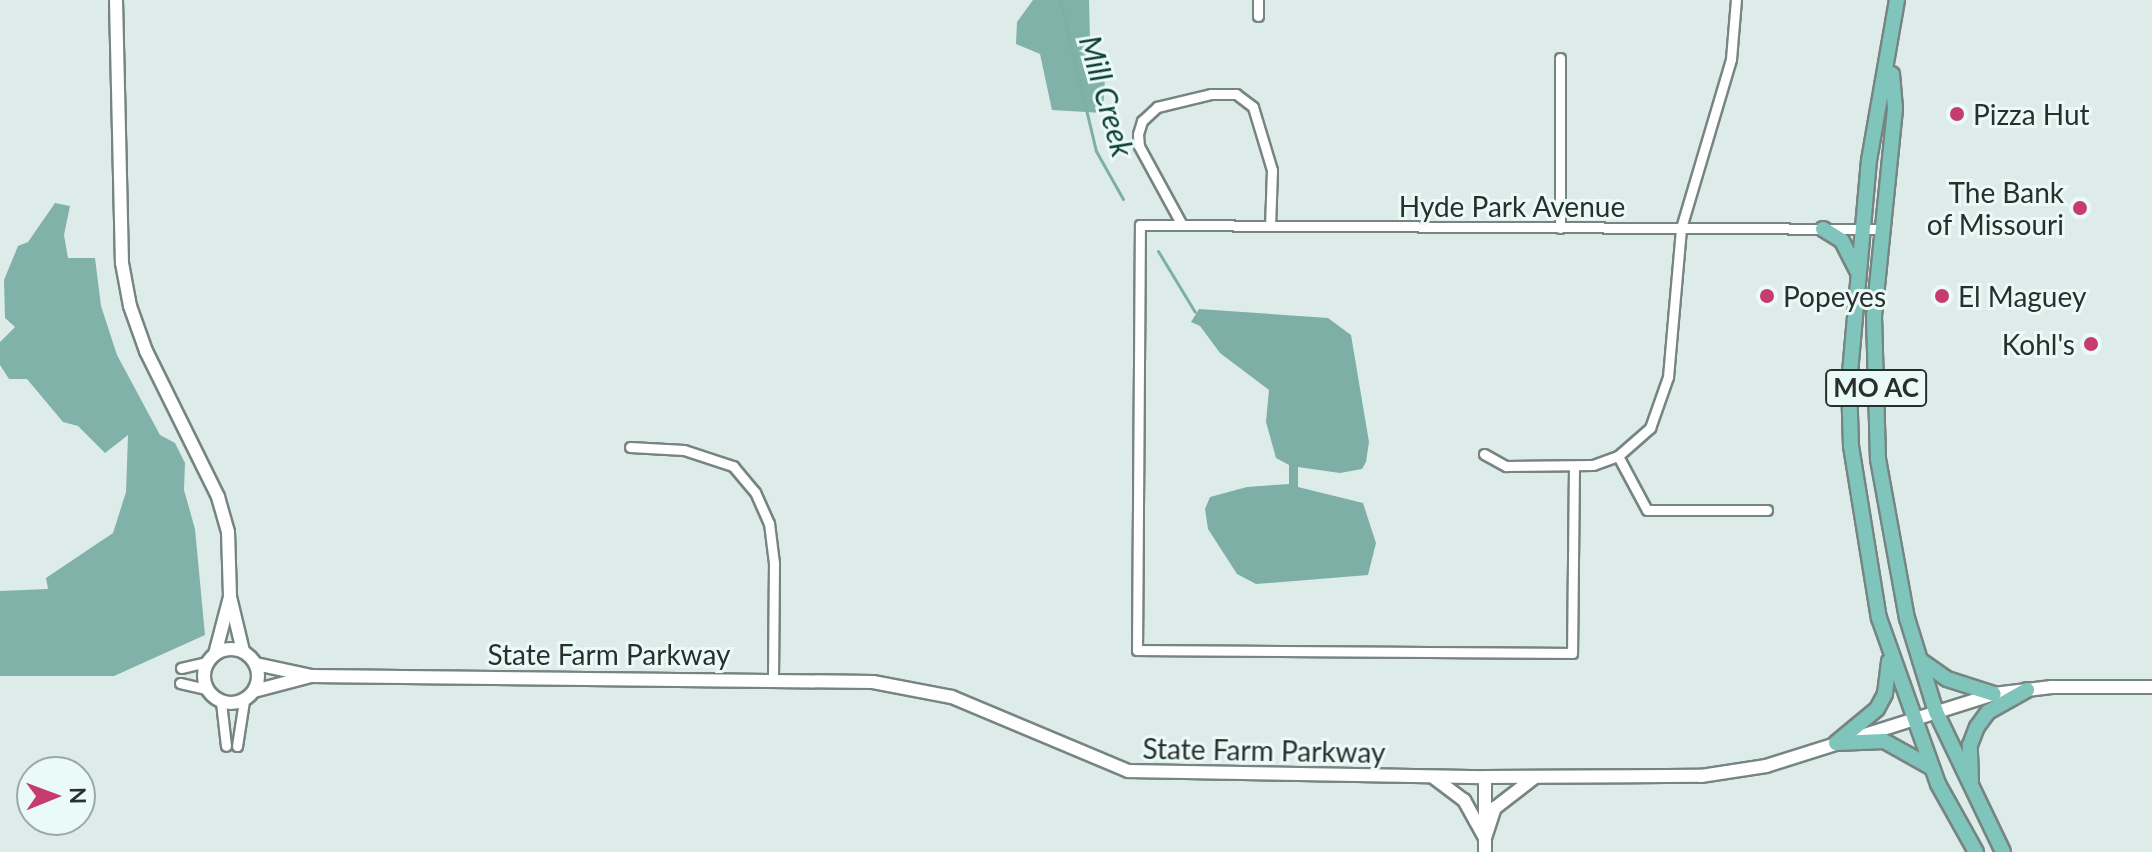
<!DOCTYPE html>
<style>
body{margin:0}
#map{position:relative;width:2152px;height:852px;overflow:hidden;background:#ddece9;font-family:Lato,sans-serif}
div>[style]{position:absolute}
[style*='--x']{left:calc(var(--x)*1px);top:calc(var(--y)*1px);width:calc(var(--w)*1px);rotate:calc(var(--a)*1deg)}
.forest>*{inset:0;background:#80b2a9}
.water>*{inset:0;background:#7eafa6}
.stream>*{height:3px;margin:-1.5px;padding:0 1.5px;transform-origin:1.5px;border-radius:1.5px;background:#7eafa6}
.roads{filter:drop-shadow(2px 0 #778582) drop-shadow(-2px 0 #778582) drop-shadow(0 2px #778582) drop-shadow(0 -2px #778582)}
.street>*{height:9px;margin:-4.5px;padding:0 4.5px;transform-origin:4.5px;border-radius:4.5px;background:#fff}
.secondary>*{height:12px;margin:-6px;padding:0 6px;transform-origin:6px;border-radius:6px;background:#fff}
.secondary>.ring{margin:-6px;padding:0;box-sizing:content-box;background:none;border:12px solid #fff;border-radius:50%}
.primary>*{height:14px;margin:-7px;padding:0 7px;transform-origin:7px;border-radius:7px;background:#7fc5bc}
.dots>*{width:22px;height:22px;translate:-50% -50%;box-sizing:border-box;border:4px solid #eafaf7;border-radius:50%}
span{translate:-50% -50%;white-space:nowrap;text-align:center;line-height:1.15;-webkit-text-stroke:6px #eafaf7;paint-order:stroke}
.shield-label span{padding:2px 6px;background:#eafaf7;border:2px solid;border-radius:6px;-webkit-text-stroke-width:0}
.shield-label{font-size:26px;color:#292f2d;font-weight:700}
.poi-label{font-size:28px;color:#292f2d}
.left{translate:0 -50%;text-align:left}
.right{translate:-100% -50%;text-align:right}
.street-label{font-size:28px;color:#292f2d}
.water-label{font-size:30px;color:#0e3d36;font-style:italic}
.north{position:absolute;left:16px;top:756px;width:80px;height:80px;box-sizing:border-box;background:#eafaf7;border:2px solid #9da9a6;border-radius:50%;rotate:89deg;font-size:22px;font-weight:700;line-height:32px;text-align:center;color:#292f2d}
.north::after{content:'';display:block;margin:auto;width:28px;height:36px;background:#c73c6f;clip-path:polygon(50% 0,100% 100%,50% 72%,0 100%)}
</style>
<div id="map">
<div class="forest">
<i style="clip-path:polygon(1033px 0,1089px 0,1090px 40px,1105px 76px,1103px 113px,1052px 110px,1040px 54px,1016px 44px,1017px 22px)"></i>
<i style="clip-path:polygon(55px 203px,70px 206px,64px 235px,68px 258px,95px 258px,101px 306px,117px 355px,160px 435px,175px 443px,185px 463px,184px 490px,195px 529px,205px 635px,114px 676px,0 676px,0 591px,48px 589px,46px 578px,113px 533px,126px 492px,128px 435px,105px 453px,78px 426px,63px 422px,27px 379px,9px 379px,0 365px,0 342px,15px 327px,5px 318px,4px 280px,18px 246px,28px 242px)"></i>
</div>
<div class="water">
<i style="clip-path:polygon(1199px 309px,1328px 318px,1351px 335px,1369px 442px,1366px 462px,1362px 469px,1340px 473px,1298px 467px,1298px 487px,1363px 503px,1376px 543px,1368px 575px,1256px 584px,1237px 574px,1208px 529px,1205px 509px,1210px 497px,1247px 487px,1289px 484px,1289px 465px,1276px 458px,1266px 422px,1269px 390px,1220px 353px,1200px 326px,1191px 322px)"></i>
</div>
<div class="stream">
<i style="--x:1060;--y:0;--w:155;--a:76.6"></i>
<i style="--x:1096;--y:151;--w:55;--a:60.6"></i>
<i style="--x:1158;--y:251;--w:71;--a:58.8"></i>
</div>
<div class="roads">
<div class="street">
<i style="--x:1258;--y:0;--w:16;--a:90"></i>
<i style="--x:1182;--y:225;--w:90;--a:-118.6"></i>
<i style="--x:1139;--y:146;--w:12;--a:-95"></i>
<i style="--x:1138;--y:134;--w:14;--a:-73"></i>
<i style="--x:1142;--y:121;--w:21;--a:-43"></i>
<i style="--x:1157;--y:107;--w:56;--a:-13.5"></i>
<i style="--x:1211;--y:94;--w:25;--a:0"></i>
<i style="--x:1236;--y:94;--w:21;--a:37"></i>
<i style="--x:1253;--y:107;--w:66;--a:73.2"></i>
<i style="--x:1272;--y:170;--w:56;--a:92"></i>
<i style="--x:1560;--y:228;--w:170;--a:-90"></i>
<i style="--x:630;--y:447;--w:54;--a:3.2"></i>
<i style="--x:684;--y:450;--w:52;--a:18.1"></i>
<i style="--x:733;--y:466;--w:34;--a:50"></i>
<i style="--x:755;--y:492;--w:34;--a:66"></i>
<i style="--x:769;--y:523;--w:40;--a:82.9"></i>
<i style="--x:774;--y:563;--w:117;--a:90.5"></i>
<i style="--x:1484;--y:454;--w:25;--a:29"></i>
<i style="--x:1506;--y:466;--w:87;--a:-0.7"></i>
<i style="--x:1593;--y:465;--w:27;--a:-20"></i>
<i style="--x:1618;--y:456;--w:43;--a:-41.2"></i>
<i style="--x:1650;--y:428;--w:54;--a:-70.6"></i>
<i style="--x:1668;--y:377;--w:150;--a:-85"></i>
<i style="--x:1681;--y:228;--w:176;--a:-73.5"></i>
<i style="--x:1731;--y:59;--w:59;--a:-85.2"></i>
<i style="--x:1618;--y:456;--w:61;--a:61.8"></i>
<i style="--x:1647;--y:510;--w:120;--a:0"></i>
<i style="--x:1574;--y:466;--w:187;--a:90.6"></i>
<i style="--x:1572;--y:653;--w:435;--a:-179.6"></i>
<i style="--x:1137;--y:650;--w:425;--a:-89.6"></i>
<i style="--x:1140;--y:225;--w:743;--a:0.31"></i>
<i style="--x:181;--y:668;--w:28;--a:-13"></i>
<i style="--x:180;--y:683;--w:28;--a:13"></i>
<i style="--x:221;--y:702;--w:44;--a:83.5"></i>
<i style="--x:237;--y:746;--w:46;--a:-81.2"></i>
</div>
<div class="secondary">
<i style="--x:116;--y:0;--w:263;--a:88.7"></i>
<i style="--x:122;--y:263;--w:44;--a:79.5"></i>
<i style="--x:130;--y:306;--w:48;--a:70.4"></i>
<i style="--x:146;--y:351;--w:163;--a:63.7"></i>
<i style="--x:218;--y:497;--w:36;--a:74"></i>
<i style="--x:228;--y:532;--w:65;--a:88.2"></i>
<i style="--x:230;--y:597;--w:56;--a:76.5"></i>
<i class="ring" style="left:204px;top:649px;width:42px;height:42px"></i>
<i style="--x:215;--y:654;--w:59;--a:-75.3"></i>
<i style="--x:256;--y:664;--w:56;--a:12.3"></i>
<i style="--x:254;--y:691;--w:59;--a:-14.7"></i>
<i style="--x:311;--y:676;--w:562;--a:0.61"></i>
<i style="--x:873;--y:682;--w:80;--a:10.8"></i>
<i style="--x:952;--y:697;--w:191;--a:22.8"></i>
<i style="--x:1128;--y:771;--w:357;--a:1"></i>
<i style="--x:1485;--y:777;--w:216;--a:-0.3"></i>
<i style="--x:1701;--y:776;--w:66;--a:-8.7"></i>
<i style="--x:1766;--y:766;--w:239;--a:-17.5"></i>
<i style="--x:1994;--y:694;--w:58;--a:-6.9"></i>
<i style="--x:2052;--y:687;--w:100;--a:0"></i>
<i style="--x:1433;--y:777;--w:39;--a:37"></i>
<i style="--x:1464;--y:800;--w:43;--a:61.1"></i>
<i style="--x:1485;--y:838;--w:32;--a:-72"></i>
<i style="--x:1495;--y:808;--w:49;--a:-37.6"></i>
<i style="--x:1485;--y:852;--w:75;--a:-90"></i>
</div>
<div class="primary">
<i style="--x:1897;--y:0;--w:162;--a:99.9"></i>
<i style="--x:1869;--y:160;--w:223;--a:95.1"></i>
<i style="--x:1849;--y:382;--w:64;--a:88.2"></i>
<i style="--x:1851;--y:446;--w:174;--a:80.8"></i>
<i style="--x:1879;--y:618;--w:176;--a:70.4"></i>
<i style="--x:1938;--y:784;--w:78;--a:60.8"></i>
<i style="--x:1892;--y:74;--w:35;--a:85"></i>
<i style="--x:1895;--y:109;--w:208;--a:95.8"></i>
<i style="--x:1874;--y:316;--w:143;--a:88.4"></i>
<i style="--x:1878;--y:459;--w:162;--a:79.7"></i>
<i style="--x:1907;--y:618;--w:98;--a:72.9"></i>
<i style="--x:1936;--y:712;--w:155;--a:64.4"></i>
<i style="--x:1823;--y:229;--w:22;--a:32"></i>
<i style="--x:1842;--y:241;--w:36;--a:63"></i>
<i style="--x:1920;--y:660;--w:33;--a:35"></i>
<i style="--x:1947;--y:679;--w:49;--a:17.7"></i>
<i style="--x:1836;--y:743;--w:53;--a:-39.7"></i>
<i style="--x:1877;--y:709;--w:17;--a:-62"></i>
<i style="--x:1885;--y:694;--w:33;--a:-83"></i>
<i style="--x:1837;--y:743;--w:47;--a:-2.4"></i>
<i style="--x:1884;--y:741;--w:51;--a:29.1"></i>
<i style="--x:1971;--y:781;--w:36;--a:-92"></i>
<i style="--x:1970;--y:745;--w:19;--a:-69"></i>
<i style="--x:1977;--y:727;--w:19;--a:-54"></i>
<i style="--x:1988;--y:712;--w:45;--a:-29.4"></i>
</div>
</div>
<div class="dots">
<i style="left:1957px;top:114px;background:#c73c6f"></i>
<i style="left:2080px;top:208px;background:#c73c6f"></i>
<i style="left:1767px;top:296px;background:#c73c6f"></i>
<i style="left:1942px;top:296px;background:#c73c6f"></i>
<i style="left:2091px;top:344px;background:#c73c6f"></i>
</div>
<div class="shield-label">
<span style="left:1876px;top:388px">MO AC</span>
</div>
<div class="poi-label">
<span class="left" style="left:1973px;top:114px">Pizza Hut</span>
<span class="right" style="left:2064px;top:208px">The Bank<br>of Missouri</span>
<span class="left" style="left:1783px;top:296px">Popeyes</span>
<span class="left" style="left:1958px;top:296px">El Maguey</span>
<span class="right" style="left:2075px;top:344px">Kohl's</span>
</div>
<div class="street-label">
<span style="left:1512px;top:206px">Hyde Park Avenue</span>
<span style="left:609px;top:654px">State Farm Parkway</span>
<span style="left:1264px;top:750px;rotate:1deg">State Farm Parkway</span>
</div>
<div class="water-label">
<span style="left:1107px;top:96px;rotate:74deg">Mill Creek</span>
</div>
<div class="north">N</div>
</div>
